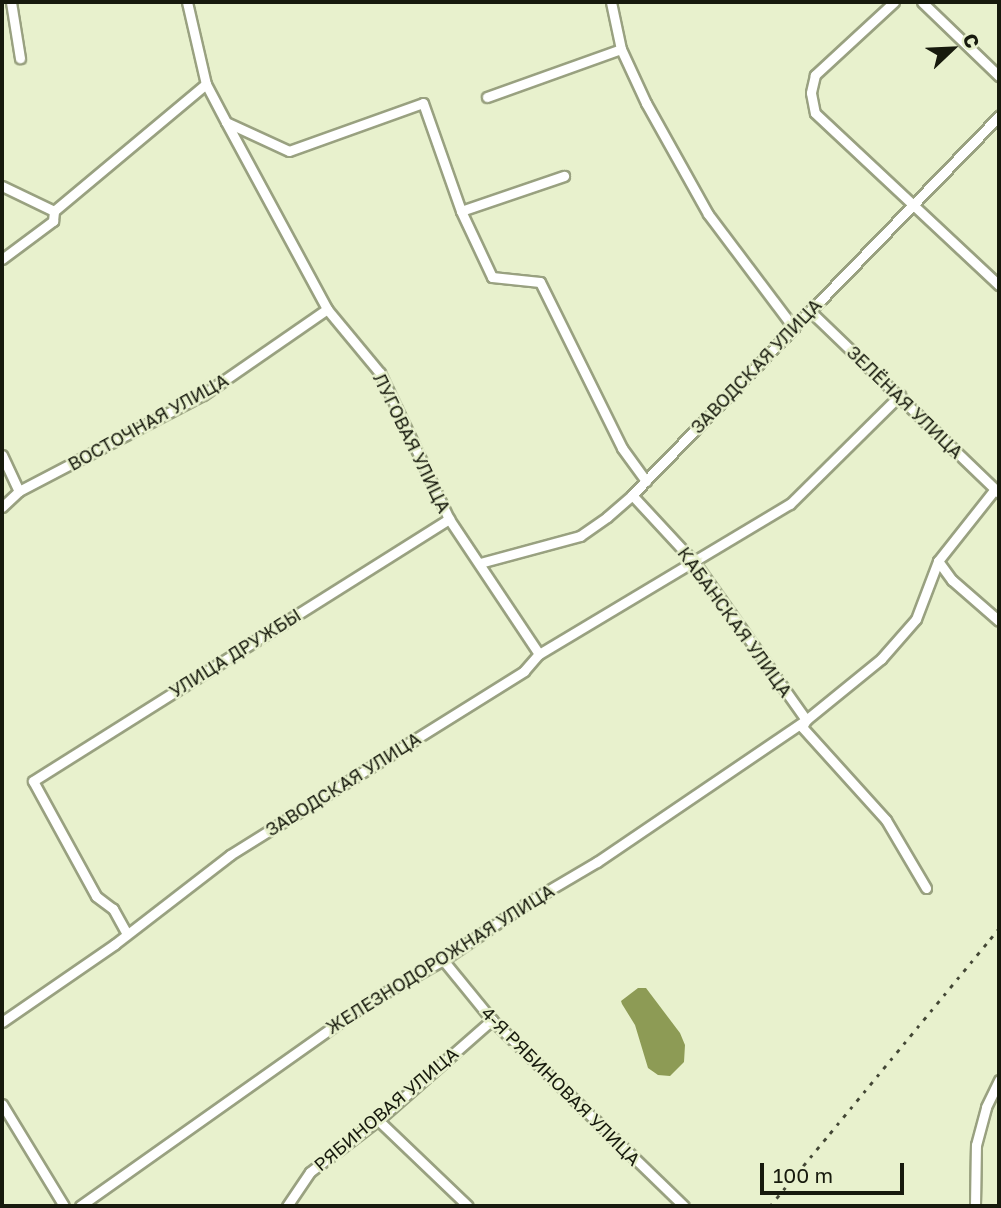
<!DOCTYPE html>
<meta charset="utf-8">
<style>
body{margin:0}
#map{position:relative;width:1001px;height:1208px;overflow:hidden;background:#e8f1cd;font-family:"Golos Text",sans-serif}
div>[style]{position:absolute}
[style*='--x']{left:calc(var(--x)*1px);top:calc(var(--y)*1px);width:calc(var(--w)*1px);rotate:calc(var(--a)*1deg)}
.water>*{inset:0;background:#8d9b55}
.roads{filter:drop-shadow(2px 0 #99a180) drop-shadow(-2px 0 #99a180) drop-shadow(0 2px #99a180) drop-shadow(0 -2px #99a180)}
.minor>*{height:9px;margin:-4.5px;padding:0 4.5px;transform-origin:4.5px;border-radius:4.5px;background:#fff}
.rail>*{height:2.5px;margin-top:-1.25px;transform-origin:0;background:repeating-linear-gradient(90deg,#424634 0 3.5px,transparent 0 10.5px)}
span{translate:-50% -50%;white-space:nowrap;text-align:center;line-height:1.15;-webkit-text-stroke:5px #e8f1cd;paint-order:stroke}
.street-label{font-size:18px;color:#171a0d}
.frame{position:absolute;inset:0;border:4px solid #171a0d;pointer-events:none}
.north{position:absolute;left:917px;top:14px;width:70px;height:70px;-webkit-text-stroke:5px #e8f1cd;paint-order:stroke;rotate:67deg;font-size:19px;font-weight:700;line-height:28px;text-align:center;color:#171a0d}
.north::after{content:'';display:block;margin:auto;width:24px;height:32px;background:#171a0d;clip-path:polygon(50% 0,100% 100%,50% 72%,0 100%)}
.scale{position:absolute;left:760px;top:1163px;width:144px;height:32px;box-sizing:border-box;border:4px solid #171a0d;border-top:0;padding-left:9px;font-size:21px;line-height:24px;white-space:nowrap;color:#171a0d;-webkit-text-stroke:5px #e8f1cd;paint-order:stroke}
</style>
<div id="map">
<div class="water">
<i style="clip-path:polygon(638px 988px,646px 988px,680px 1033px,685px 1045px,684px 1062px,670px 1076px,658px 1075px,648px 1068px,635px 1025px,622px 1004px,621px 1001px)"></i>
</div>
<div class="roads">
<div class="minor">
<i style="--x:11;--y:2;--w:57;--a:80.9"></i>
<i style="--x:187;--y:2;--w:84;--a:77"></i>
<i style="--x:206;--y:84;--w:43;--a:62.2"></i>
<i style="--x:226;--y:122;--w:213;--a:61.6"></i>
<i style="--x:327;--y:309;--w:83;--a:50.4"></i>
<i style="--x:380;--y:373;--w:161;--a:64.7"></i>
<i style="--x:449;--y:519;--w:162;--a:56.3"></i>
<i style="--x:611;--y:2;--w:48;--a:78"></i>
<i style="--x:621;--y:49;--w:60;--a:65.2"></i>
<i style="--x:646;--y:103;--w:127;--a:60.8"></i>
<i style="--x:708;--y:214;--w:141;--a:53"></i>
<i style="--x:894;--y:2;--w:108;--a:137.3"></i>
<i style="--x:815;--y:75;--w:18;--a:103"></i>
<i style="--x:811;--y:93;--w:20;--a:79"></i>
<i style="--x:815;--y:113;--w:252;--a:43.1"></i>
<i style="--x:922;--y:2;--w:107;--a:43.9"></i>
<i style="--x:487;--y:97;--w:142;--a:-19.7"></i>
<i style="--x:226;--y:122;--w:69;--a:24.7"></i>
<i style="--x:289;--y:151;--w:142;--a:-19.7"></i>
<i style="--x:423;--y:103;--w:114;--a:70.6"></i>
<i style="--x:461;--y:211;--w:73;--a:64.8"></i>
<i style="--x:492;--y:277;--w:48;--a:5.9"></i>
<i style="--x:540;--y:282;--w:185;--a:63.7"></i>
<i style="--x:622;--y:448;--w:41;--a:54"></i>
<i style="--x:2;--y:186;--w:58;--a:25.7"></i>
<i style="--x:54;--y:211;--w:198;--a:-39.9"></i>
<i style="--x:461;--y:211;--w:109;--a:-18.8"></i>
<i style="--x:2;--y:259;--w:64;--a:-36.7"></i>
<i style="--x:53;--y:221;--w:10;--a:-84"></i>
<i style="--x:810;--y:311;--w:262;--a:43.9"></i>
<i style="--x:2;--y:455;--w:40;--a:65"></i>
<i style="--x:632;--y:495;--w:93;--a:47.2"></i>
<i style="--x:695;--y:563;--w:192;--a:54.7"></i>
<i style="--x:806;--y:720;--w:8;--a:120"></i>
<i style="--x:802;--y:727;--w:125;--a:47.9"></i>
<i style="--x:886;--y:820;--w:79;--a:59.5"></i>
<i style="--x:2;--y:507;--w:23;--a:-43"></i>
<i style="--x:19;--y:491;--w:208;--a:-27.6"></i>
<i style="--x:203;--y:395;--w:151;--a:-34.7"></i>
<i style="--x:938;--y:561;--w:92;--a:-51.6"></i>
<i style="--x:480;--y:563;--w:104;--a:-15.1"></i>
<i style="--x:580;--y:536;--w:33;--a:-35"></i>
<i style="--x:607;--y:517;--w:33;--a:-41"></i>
<i style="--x:632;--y:495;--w:528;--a:-45.92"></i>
<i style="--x:127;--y:934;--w:29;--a:-119"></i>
<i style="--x:113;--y:909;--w:21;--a:-143"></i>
<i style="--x:96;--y:896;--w:131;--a:-118.7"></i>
<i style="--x:33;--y:781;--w:492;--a:-32.2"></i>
<i style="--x:443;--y:960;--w:77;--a:50.8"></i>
<i style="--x:492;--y:1020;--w:267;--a:44.1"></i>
<i style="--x:2;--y:1022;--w:137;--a:-34.6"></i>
<i style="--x:115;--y:944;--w:145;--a:-37.7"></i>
<i style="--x:230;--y:855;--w:347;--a:-32"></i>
<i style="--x:524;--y:671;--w:23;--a:-49"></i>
<i style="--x:539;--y:654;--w:292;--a:-30.9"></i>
<i style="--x:790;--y:504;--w:155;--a:-44.7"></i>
<i style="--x:2;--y:1104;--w:119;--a:58.7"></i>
<i style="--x:378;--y:1120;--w:124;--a:43.7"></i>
<i style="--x:80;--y:1206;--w:349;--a:-35.3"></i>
<i style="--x:365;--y:1004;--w:90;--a:-29.4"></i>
<i style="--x:443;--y:960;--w:102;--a:-34.2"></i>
<i style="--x:527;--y:903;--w:81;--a:-30.4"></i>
<i style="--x:597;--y:862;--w:253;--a:-34.2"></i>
<i style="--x:806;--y:720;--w:97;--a:-39.1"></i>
<i style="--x:881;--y:659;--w:53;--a:-48.8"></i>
<i style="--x:916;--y:619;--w:62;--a:-69.2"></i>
<i style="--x:938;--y:561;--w:24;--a:54"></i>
<i style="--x:952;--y:580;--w:62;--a:41.1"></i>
<i style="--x:287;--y:1206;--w:41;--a:-55.9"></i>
<i style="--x:310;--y:1172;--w:86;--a:-37.4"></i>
<i style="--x:378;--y:1120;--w:152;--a:-41.3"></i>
<i style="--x:975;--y:1206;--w:61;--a:-89.1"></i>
<i style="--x:976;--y:1145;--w:39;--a:-75"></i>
<i style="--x:986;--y:1107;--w:30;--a:-64"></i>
</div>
</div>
<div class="rail">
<i style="--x:770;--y:1206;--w:360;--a:-50.5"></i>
</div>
<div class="street-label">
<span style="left:756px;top:366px;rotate:-46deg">ЗАВОДСКАЯ УЛИЦА</span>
<span style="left:905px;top:402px;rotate:44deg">ЗЕЛЁНАЯ УЛИЦА</span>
<span style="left:148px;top:422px;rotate:-29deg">ВОСТОЧНАЯ УЛИЦА</span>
<span style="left:412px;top:443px;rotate:64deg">ЛУГОВАЯ УЛИЦА</span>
<span style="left:735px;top:622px;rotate:54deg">КАБАНСКАЯ УЛИЦА</span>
<span style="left:235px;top:653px;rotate:-32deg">УЛИЦА ДРУЖБЫ</span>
<span style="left:343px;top:784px;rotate:-32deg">ЗАВОДСКАЯ УЛИЦА</span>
<span style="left:440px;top:959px;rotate:-32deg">ЖЕЛЕЗНОДОРОЖНАЯ УЛИЦА</span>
<span style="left:561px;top:1086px;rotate:45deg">4-Я РЯБИНОВАЯ УЛИЦА</span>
<span style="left:386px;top:1109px;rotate:-40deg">РЯБИНОВАЯ УЛИЦА</span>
</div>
<div class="frame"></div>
<div class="north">С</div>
<div class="scale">100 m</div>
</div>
